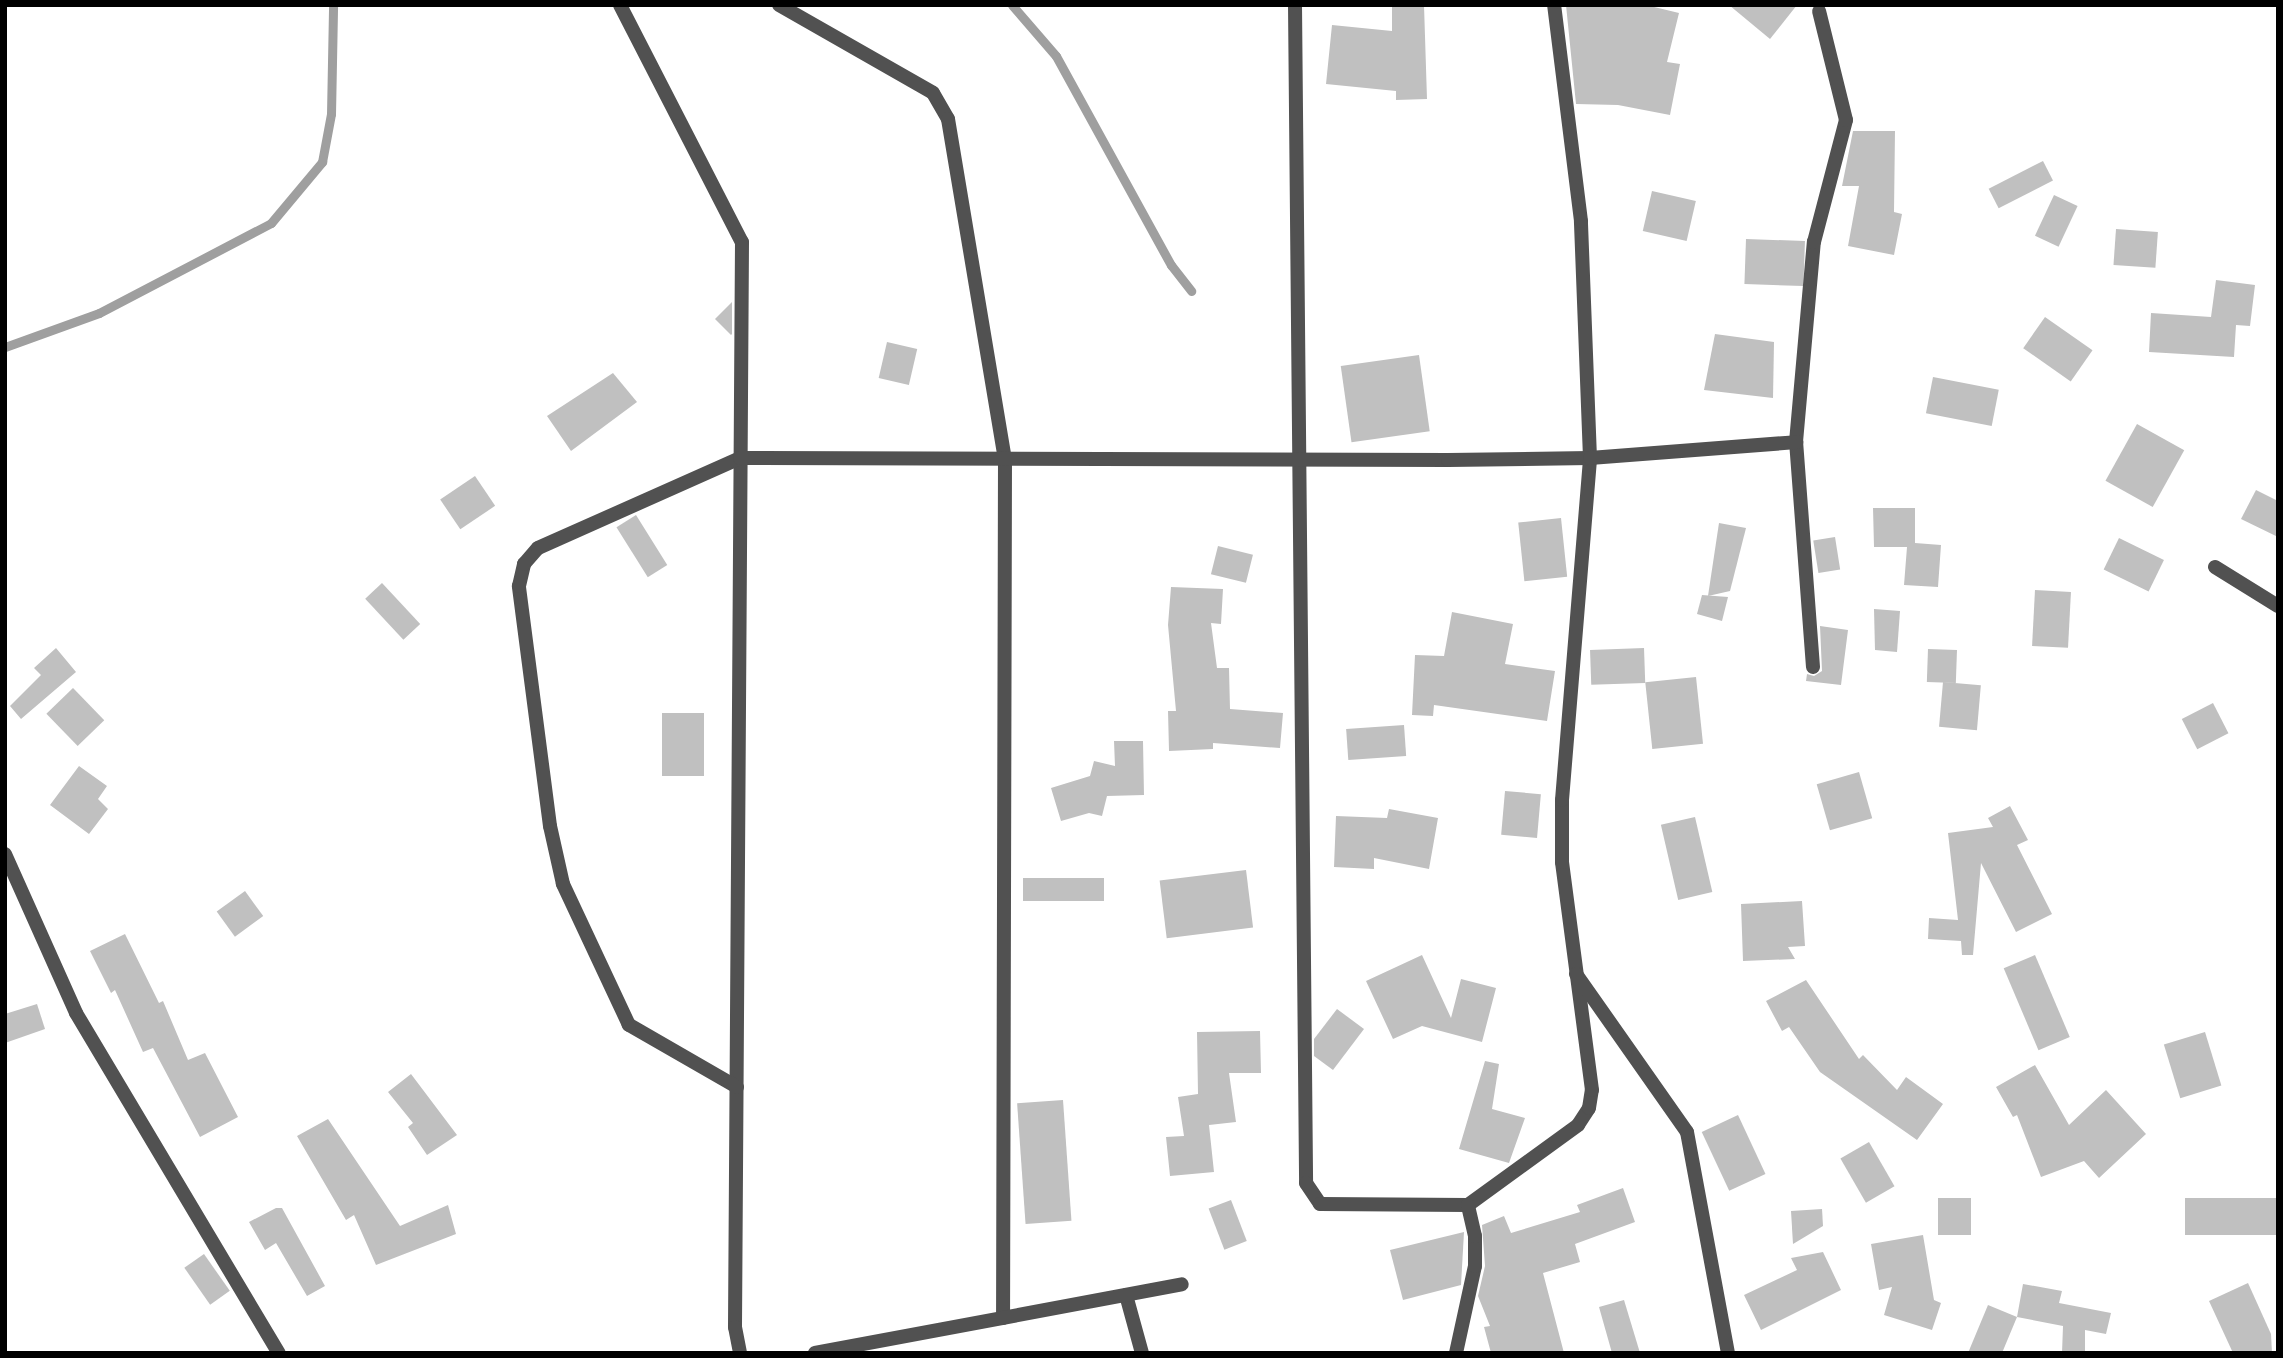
<!DOCTYPE html>
<style>
body{margin:0}
#map{position:relative;width:2283px;height:1358px;overflow:hidden;background:#fff;font-family:Lato,sans-serif}
div>[style]{position:absolute}
[style*='--x']{left:calc(var(--x)*1px);top:calc(var(--y)*1px);width:calc(var(--w)*1px);rotate:calc(var(--a)*1deg)}
.stream>*{height:9px;margin:-4.5px;padding:0 4.5px;transform-origin:4.5px;border-radius:4.5px;background:#9f9f9f}
.building>*{inset:0;background:#c0c0c0;transform-origin:0 0}
.street>*{height:14px;margin:-7px;padding:0 7px;transform-origin:7px;border-radius:7px;background:#515151}
span{translate:-50% -50%;white-space:nowrap;text-align:center;line-height:1.15;-webkit-text-stroke:6px #fff;paint-order:stroke}
.frame{position:absolute;inset:0;border:7px solid #000;pointer-events:none}
</style>
<div id="map">
<div class="stream">
<i style="--x:1012;--y:5;--w:67;--a:49.2"></i>
<i style="--x:1056;--y:56;--w:239;--a:61.2"></i>
<i style="--x:1171;--y:265;--w:33;--a:52"></i>
<i style="--x:5;--y:347;--w:100;--a:-19.9"></i>
<i style="--x:99;--y:313;--w:194;--a:-27.6"></i>
<i style="--x:271;--y:223;--w:80;--a:-50.1"></i>
<i style="--x:322;--y:162;--w:49;--a:-79.4"></i>
<i style="--x:331;--y:114;--w:109;--a:-88.9"></i>
</div>
<div class="building">
<i style="clip-path:polygon(1392px 5px,1424px 5px,1427px 99px,1396px 100px,1396px 91px,1326px 84px,1332px 25px,1392px 31px)"></i>
<i style="clip-path:polygon(1566px 5px,1646px 5px,1679px 13px,1667px 62px,1680px 64px,1670px 115px,1618px 105px,1576px 104px)"></i>
<i style="clip-path:polygon(1729px 5px,1797px 5px,1770px 39px)"></i>
<i style="clip-path:polygon(1853px 131px,1895px 131px,1894px 212px,1902px 214px,1894px 255px,1848px 246px,1859px 186px,1842px 186px)"></i>
<i style="left:2043px;top:161px;width:22px;height:61px;rotate:63deg"></i>
<i style="left:1652px;top:191px;width:45px;height:41px;rotate:13deg"></i>
<i style="left:2054px;top:195px;width:26px;height:45px;rotate:25deg"></i>
<i style="left:2116px;top:229px;width:42px;height:36px;rotate:4deg"></i>
<i style="left:1746px;top:239px;width:59px;height:45px;rotate:2deg"></i>
<i style="clip-path:polygon(2216px 280px,2255px 285px,2250px 326px,2236px 325px,2234px 357px,2149px 352px,2151px 313px,2211px 317px)"></i>
<i style="clip-path:polygon(732px 302px,732px 334px,731px 335px,715px 319px)"></i>
<i style="left:2045px;top:317px;width:58px;height:38px;rotate:35deg"></i>
<i style="clip-path:polygon(1715px 334px,1774px 342px,1773px 398px,1704px 390px)"></i>
<i style="left:887px;top:342px;width:31px;height:37px;rotate:13deg"></i>
<i style="left:1419px;top:355px;width:77px;height:79px;rotate:82deg"></i>
<i style="clip-path:polygon(613px 373px,637px 402px,571px 451px,547px 416px)"></i>
<i style="left:1933px;top:377px;width:67px;height:37px;rotate:11deg"></i>
<i style="left:2137px;top:424px;width:54px;height:65px;rotate:29deg"></i>
<i style="left:475px;top:476px;width:36px;height:42px;rotate:56deg"></i>
<i style="clip-path:polygon(2256px 490px,2278px 501px,2278px 537px,2241px 519px)"></i>
<i style="clip-path:polygon(1873px 508px,1915px 508px,1915px 543px,1941px 545px,1938px 587px,1904px 585px,1907px 547px,1874px 547px)"></i>
<i style="left:636px;top:515px;width:59px;height:23px;rotate:58deg"></i>
<i style="left:1561px;top:518px;width:59px;height:43px;rotate:84deg"></i>
<i style="clip-path:polygon(1719px 523px,1746px 528px,1730px 591px,1708px 596px)"></i>
<i style="left:1835px;top:537px;width:33px;height:22px;rotate:81deg"></i>
<i style="left:2119px;top:538px;width:50px;height:35px;rotate:26deg"></i>
<i style="left:1218px;top:546px;width:36px;height:29px;rotate:14deg"></i>
<i style="left:382px;top:583px;width:56px;height:23px;rotate:47deg"></i>
<i style="clip-path:polygon(1171px 587px,1223px 589px,1221px 624px,1211px 623px,1217px 668px,1229px 668px,1230px 709px,1283px 713px,1280px 748px,1213px 743px,1213px 749px,1169px 751px,1168px 711px,1176px 711px,1168px 625px)"></i>
<i style="left:2035px;top:590px;width:36px;height:56px;rotate:3deg"></i>
<i style="clip-path:polygon(1702px 595px,1728px 597px,1722px 621px,1697px 614px)"></i>
<i style="clip-path:polygon(1874px 609px,1900px 611px,1897px 652px,1875px 650px)"></i>
<i style="clip-path:polygon(1452px 612px,1513px 624px,1505px 664px,1555px 671px,1547px 721px,1434px 705px,1433px 716px,1412px 715px,1415px 655px,1444px 656px)"></i>
<i style="clip-path:polygon(1820px 626px,1848px 630px,1841px 685px,1806px 681px,1807px 674px,1814px 676px,1822px 671px)"></i>
<i style="clip-path:polygon(56px 648px,76px 672px,21px 719px,10px 706px,41px 675px,34px 668px)"></i>
<i style="left:1644px;top:648px;width:35px;height:54px;rotate:88deg"></i>
<i style="left:1928px;top:649px;width:29px;height:33px;rotate:2deg"></i>
<i style="left:1696px;top:677px;width:67px;height:51px;rotate:84deg"></i>
<i style="left:1943px;top:682px;width:38px;height:45px;rotate:5deg"></i>
<i style="left:73px;top:688px;width:45px;height:37px;rotate:46deg"></i>
<i style="left:2213px;top:703px;width:34px;height:35px;rotate:63deg"></i>
<i style="left:662px;top:713px;width:42px;height:63px"></i>
<i style="left:1404px;top:725px;width:31px;height:58px;rotate:86deg"></i>
<i style="clip-path:polygon(1114px 741px,1143px 741px,1144px 795px,1107px 796px,1102px 816px,1089px 813px,1061px 821px,1051px 788px,1090px 776px,1094px 761px,1115px 766px)"></i>
<i style="clip-path:polygon(79px 766px,107px 786px,98px 799px,108px 809px,89px 834px,50px 805px)"></i>
<i style="left:1859px;top:772px;width:48px;height:44px;rotate:74deg"></i>
<i style="left:1505px;top:791px;width:36px;height:44px;rotate:5deg"></i>
<i style="clip-path:polygon(2010px 806px,2028px 840px,2017px 845px,2052px 914px,2016px 932px,1981px 863px,1973px 955px,1962px 955px,1961px 941px,1928px 939px,1929px 918px,1958px 920px,1948px 833px,1993px 827px,1988px 818px)"></i>
<i style="clip-path:polygon(1389px 809px,1438px 818px,1429px 869px,1374px 858px,1374px 869px,1334px 867px,1336px 816px,1387px 818px)"></i>
<i style="left:1695px;top:817px;width:77px;height:35px;rotate:77deg"></i>
<i style="left:1246px;top:870px;width:58px;height:87px;rotate:83deg"></i>
<i style="left:1104px;top:878px;width:23px;height:81px;rotate:90deg"></i>
<i style="left:245px;top:891px;width:31px;height:35px;rotate:54deg"></i>
<i style="clip-path:polygon(1802px 901px,1805px 946px,1788px 947px,1795px 959px,1743px 961px,1741px 904px)"></i>
<i style="clip-path:polygon(125px 934px,159px 1003px,163px 1001px,188px 1060px,205px 1053px,238px 1117px,200px 1137px,153px 1048px,143px 1052px,115px 990px,111px 993px,90px 951px)"></i>
<i style="clip-path:polygon(1422px 955px,1451px 1018px,1461px 979px,1496px 988px,1482px 1042px,1422px 1026px,1393px 1039px,1366px 981px)"></i>
<i style="left:2035px;top:955px;width:89px;height:34px;rotate:67deg"></i>
<i style="clip-path:polygon(1806px 980px,1859px 1059px,1863px 1055px,1897px 1090px,1906px 1077px,1943px 1104px,1917px 1140px,1820px 1072px,1789px 1027px,1782px 1031px,1766px 1001px)"></i>
<i style="clip-path:polygon(37px 1004px,45px 1029px,5px 1043px,5px 1014px)"></i>
<i style="clip-path:polygon(1337px 1009px,1364px 1029px,1333px 1070px,1314px 1056px,1314px 1039px)"></i>
<i style="clip-path:polygon(1260px 1031px,1261px 1073px,1229px 1073px,1236px 1122px,1209px 1125px,1214px 1172px,1170px 1176px,1166px 1137px,1184px 1136px,1178px 1097px,1198px 1094px,1197px 1032px)"></i>
<i style="left:2205px;top:1032px;width:56px;height:43px;rotate:73deg"></i>
<i style="clip-path:polygon(1485px 1061px,1499px 1064px,1492px 1109px,1525px 1118px,1509px 1163px,1459px 1149px)"></i>
<i style="clip-path:polygon(2035px 1065px,2069px 1125px,2106px 1090px,2146px 1134px,2099px 1178px,2084px 1161px,2041px 1177px,2017px 1115px,2013px 1117px,1996px 1087px)"></i>
<i style="clip-path:polygon(411px 1074px,457px 1135px,427px 1155px,408px 1127px,413px 1123px,388px 1092px)"></i>
<i style="left:1063px;top:1100px;width:121px;height:46px;rotate:86deg"></i>
<i style="left:1738px;top:1115px;width:65px;height:40px;rotate:65deg"></i>
<i style="clip-path:polygon(328px 1119px,400px 1226px,448px 1205px,456px 1234px,376px 1265px,354px 1215px,346px 1220px,297px 1136px)"></i>
<i style="left:1869px;top:1142px;width:51px;height:33px;rotate:60deg"></i>
<i style="clip-path:polygon(1623px 1188px,1635px 1222px,1575px 1244px,1580px 1262px,1543px 1273px,1564px 1353px,1491px 1353px,1484px 1327px,1490px 1326px,1478px 1296px,1485px 1266px,1482px 1225px,1504px 1216px,1511px 1233px,1580px 1212px,1577px 1205px)"></i>
<i style="left:1938px;top:1198px;width:33px;height:37px"></i>
<i style="left:2278px;top:1198px;width:37px;height:93px;rotate:90deg"></i>
<i style="left:1231px;top:1200px;width:44px;height:24px;rotate:69deg"></i>
<i style="clip-path:polygon(276px 1208px,282px 1208px,325px 1286px,307px 1296px,276px 1243px,265px 1250px,249px 1222px)"></i>
<i style="clip-path:polygon(1822px 1209px,1823px 1226px,1793px 1244px,1791px 1211px)"></i>
<i style="clip-path:polygon(1464px 1232px,1461px 1285px,1403px 1300px,1390px 1250px)"></i>
<i style="clip-path:polygon(1923px 1235px,1934px 1300px,1941px 1303px,1932px 1330px,1884px 1315px,1892px 1287px,1879px 1290px,1871px 1244px)"></i>
<i style="clip-path:polygon(1823px 1252px,1841px 1290px,1761px 1330px,1744px 1295px,1797px 1270px,1791px 1258px)"></i>
<i style="left:204px;top:1254px;width:45px;height:24px;rotate:55deg"></i>
<i style="clip-path:polygon(2248px 1283px,2271px 1334px,2272px 1353px,2233px 1353px,2209px 1301px)"></i>
<i style="clip-path:polygon(2023px 1284px,2062px 1291px,2059px 1303px,2111px 1313px,2106px 1334px,2085px 1330px,2085px 1353px,2062px 1353px,2063px 1326px,2017px 1317px)"></i>
<i style="clip-path:polygon(1624px 1300px,1640px 1353px,1612px 1353px,1599px 1307px)"></i>
<i style="clip-path:polygon(1988px 1305px,2017px 1317px,2002px 1353px,1968px 1353px)"></i>
</div>
<div class="street">
<i style="--x:620;--y:5;--w:267;--a:62.8"></i>
<i style="--x:742;--y:242;--w:1085;--a:90.37"></i>
<i style="--x:735;--y:1327;--w:26;--a:79"></i>
<i style="--x:779;--y:5;--w:177;--a:29.7"></i>
<i style="--x:933;--y:93;--w:30;--a:60"></i>
<i style="--x:948;--y:119;--w:344;--a:80.5"></i>
<i style="--x:1005;--y:458;--w:860;--a:90.13"></i>
<i style="--x:1295;--y:5;--w:1178;--a:89.46"></i>
<i style="--x:1306;--y:1183;--w:25;--a:56"></i>
<i style="--x:1320;--y:1204;--w:148;--a:0.4"></i>
<i style="--x:1468;--y:1205;--w:136;--a:-36"></i>
<i style="--x:1578;--y:1125;--w:20;--a:-57"></i>
<i style="--x:1589;--y:1108;--w:18;--a:-81"></i>
<i style="--x:1592;--y:1090;--w:230;--a:-97.5"></i>
<i style="--x:1562;--y:862;--w:62;--a:-90"></i>
<i style="--x:1562;--y:800;--w:343;--a:-85.3"></i>
<i style="--x:1590;--y:458;--w:237;--a:-92.2"></i>
<i style="--x:1581;--y:221;--w:218;--a:-97.1"></i>
<i style="--x:2215;--y:567;--w:74;--a:31.8"></i>
<i style="--x:1813;--y:667;--w:226;--a:-94.3"></i>
<i style="--x:1796;--y:442;--w:201;--a:-84.9"></i>
<i style="--x:1814;--y:242;--w:126;--a:-75.3"></i>
<i style="--x:1846;--y:120;--w:112;--a:-103.9"></i>
<i style="--x:5;--y:854;--w:174;--a:65.9"></i>
<i style="--x:76;--y:1013;--w:396;--a:59.2"></i>
<i style="--x:1576;--y:974;--w:193;--a:54.9"></i>
<i style="--x:1687;--y:1132;--w:225;--a:79.5"></i>
<i style="--x:737;--y:1087;--w:125;--a:-150.1"></i>
<i style="--x:629;--y:1025;--w:156;--a:-115.1"></i>
<i style="--x:563;--y:884;--w:59;--a:-102.6"></i>
<i style="--x:550;--y:826;--w:242;--a:-97.4"></i>
<i style="--x:519;--y:586;--w:23;--a:-77"></i>
<i style="--x:524;--y:564;--w:21;--a:-49"></i>
<i style="--x:538;--y:548;--w:221;--a:-24"></i>
<i style="--x:740;--y:458;--w:708;--a:0.16"></i>
<i style="--x:1448;--y:460;--w:142;--a:-0.8"></i>
<i style="--x:1590;--y:458;--w:207;--a:-4.4"></i>
<i style="--x:1126;--y:1295;--w:60;--a:74.6"></i>
<i style="--x:815;--y:1353;--w:373;--a:-10.6"></i>
<i style="--x:1456;--y:1353;--w:89;--a:-77.7"></i>
<i style="--x:1475;--y:1266;--w:30;--a:-90"></i>
<i style="--x:1475;--y:1236;--w:32;--a:-103"></i>
</div>
<div class="frame"></div>
</div>
